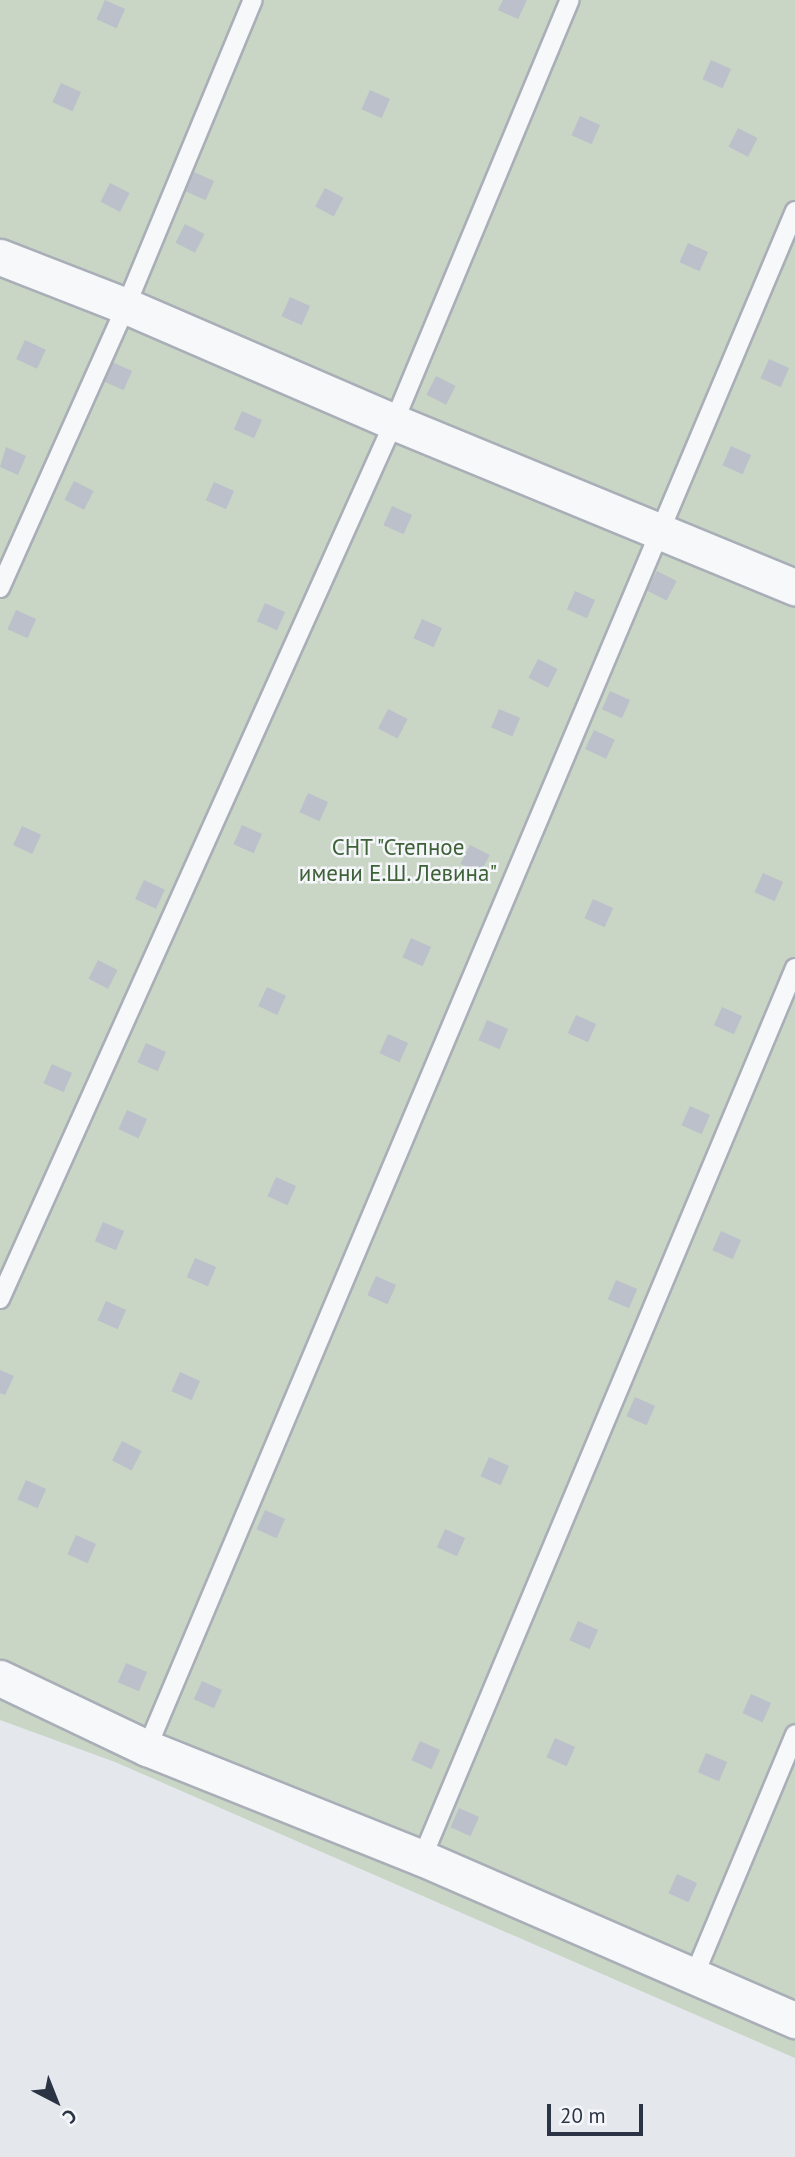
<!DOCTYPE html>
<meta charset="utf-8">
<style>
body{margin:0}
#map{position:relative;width:795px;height:2157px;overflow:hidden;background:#e4e7ec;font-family:"PT Sans",sans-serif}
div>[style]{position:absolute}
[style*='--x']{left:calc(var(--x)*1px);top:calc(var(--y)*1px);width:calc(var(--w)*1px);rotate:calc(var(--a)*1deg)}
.green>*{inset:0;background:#c9d6c5}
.building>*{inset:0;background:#bbc0ca;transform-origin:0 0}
.roads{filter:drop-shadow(2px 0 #a9aeb7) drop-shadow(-2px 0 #a9aeb7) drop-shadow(0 2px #a9aeb7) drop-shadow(0 -2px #a9aeb7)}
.lane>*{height:18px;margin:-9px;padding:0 9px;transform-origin:9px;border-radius:9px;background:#f7f8fa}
.street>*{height:35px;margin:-17.5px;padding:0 17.5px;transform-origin:17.5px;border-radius:17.5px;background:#f7f8fa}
span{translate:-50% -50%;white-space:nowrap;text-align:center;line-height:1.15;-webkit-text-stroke:5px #f4f6f9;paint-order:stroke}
.park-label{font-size:23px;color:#3f6138}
.north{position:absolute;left:21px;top:2066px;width:70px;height:70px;-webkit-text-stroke:5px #f4f6f9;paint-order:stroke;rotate:138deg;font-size:19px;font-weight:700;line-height:28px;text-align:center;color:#2b3445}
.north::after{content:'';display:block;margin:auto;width:24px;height:32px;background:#2b3445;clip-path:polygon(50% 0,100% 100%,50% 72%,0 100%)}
.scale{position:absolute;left:547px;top:2104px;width:96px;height:32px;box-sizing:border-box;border:4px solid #2b3445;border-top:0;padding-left:9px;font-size:21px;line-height:24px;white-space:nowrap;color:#2b3445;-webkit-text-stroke:5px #f4f6f9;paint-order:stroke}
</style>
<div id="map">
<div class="green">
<i style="clip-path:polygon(0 0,795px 0,795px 2058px,115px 1762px,0 1720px)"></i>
</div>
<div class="building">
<i style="left:105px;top:0;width:22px;height:21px;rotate:24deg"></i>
<i style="clip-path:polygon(503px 0,527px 0,518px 19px,498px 10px)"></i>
<i style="left:711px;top:60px;width:22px;height:21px;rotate:24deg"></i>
<i style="left:61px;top:83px;width:22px;height:21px;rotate:24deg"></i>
<i style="left:370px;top:90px;width:22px;height:21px;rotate:24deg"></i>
<i style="left:580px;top:116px;width:22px;height:21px;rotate:24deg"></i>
<i style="left:738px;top:128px;width:22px;height:21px;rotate:27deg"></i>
<i style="left:194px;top:172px;width:22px;height:21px;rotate:24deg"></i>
<i style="left:110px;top:183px;width:22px;height:21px;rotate:27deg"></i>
<i style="left:325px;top:188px;width:21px;height:21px;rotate:28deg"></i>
<i style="left:185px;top:224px;width:22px;height:21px;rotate:27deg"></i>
<i style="left:688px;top:243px;width:22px;height:21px;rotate:24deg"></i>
<i style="left:290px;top:297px;width:22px;height:21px;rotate:24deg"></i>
<i style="left:25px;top:340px;width:23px;height:21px;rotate:25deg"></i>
<i style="left:769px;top:359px;width:22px;height:21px;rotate:24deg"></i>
<i style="left:112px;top:362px;width:22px;height:21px;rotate:24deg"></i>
<i style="left:436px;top:376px;width:22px;height:21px;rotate:27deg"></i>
<i style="left:242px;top:411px;width:22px;height:20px;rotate:24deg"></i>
<i style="left:731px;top:446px;width:22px;height:21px;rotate:24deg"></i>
<i style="clip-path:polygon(6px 447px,26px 456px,18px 475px,0 467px)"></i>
<i style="left:74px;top:481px;width:22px;height:21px;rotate:27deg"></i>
<i style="left:214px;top:482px;width:22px;height:20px;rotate:24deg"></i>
<i style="left:392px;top:506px;width:22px;height:21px;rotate:24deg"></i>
<i style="left:657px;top:571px;width:22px;height:22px;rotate:27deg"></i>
<i style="left:575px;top:591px;width:22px;height:20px;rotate:24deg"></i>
<i style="left:265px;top:603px;width:22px;height:20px;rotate:24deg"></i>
<i style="left:16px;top:610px;width:22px;height:21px;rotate:24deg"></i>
<i style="left:422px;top:619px;width:22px;height:21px;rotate:24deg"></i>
<i style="left:538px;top:659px;width:22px;height:21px;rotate:27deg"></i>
<i style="left:610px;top:691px;width:22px;height:20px;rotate:24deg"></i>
<i style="left:388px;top:709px;width:22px;height:22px;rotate:27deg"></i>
<i style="left:499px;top:709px;width:23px;height:20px;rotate:23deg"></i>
<i style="left:594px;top:730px;width:23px;height:21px;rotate:25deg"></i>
<i style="left:308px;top:793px;width:22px;height:21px;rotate:24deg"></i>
<i style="left:242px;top:825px;width:22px;height:21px;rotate:24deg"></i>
<i style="left:22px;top:826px;width:21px;height:21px;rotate:25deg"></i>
<i style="left:470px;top:845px;width:22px;height:21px;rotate:27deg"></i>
<i style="left:763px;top:873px;width:22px;height:21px;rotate:24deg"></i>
<i style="left:144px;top:880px;width:23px;height:21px;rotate:25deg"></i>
<i style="left:593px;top:899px;width:22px;height:21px;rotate:24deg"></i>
<i style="left:411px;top:938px;width:22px;height:21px;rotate:24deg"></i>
<i style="left:98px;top:960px;width:22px;height:21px;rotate:27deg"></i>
<i style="left:267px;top:987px;width:21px;height:21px;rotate:25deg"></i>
<i style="left:722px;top:1007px;width:22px;height:20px;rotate:24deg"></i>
<i style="left:576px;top:1015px;width:22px;height:20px;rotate:24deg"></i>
<i style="left:487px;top:1020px;width:23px;height:22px;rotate:23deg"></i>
<i style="left:388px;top:1034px;width:22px;height:21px;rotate:24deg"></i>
<i style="left:146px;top:1043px;width:22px;height:21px;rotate:24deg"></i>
<i style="left:52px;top:1064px;width:22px;height:21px;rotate:24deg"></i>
<i style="left:690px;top:1106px;width:22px;height:21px;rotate:24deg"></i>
<i style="left:127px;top:1110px;width:22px;height:21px;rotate:24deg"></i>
<i style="left:276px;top:1177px;width:22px;height:21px;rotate:24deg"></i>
<i style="left:103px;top:1222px;width:23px;height:21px;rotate:23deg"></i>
<i style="left:721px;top:1231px;width:22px;height:21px;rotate:24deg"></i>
<i style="left:195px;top:1258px;width:23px;height:21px;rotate:23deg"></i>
<i style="left:376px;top:1276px;width:22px;height:21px;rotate:24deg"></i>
<i style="left:616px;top:1280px;width:23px;height:21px;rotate:23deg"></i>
<i style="left:106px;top:1301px;width:22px;height:21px;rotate:24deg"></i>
<i style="clip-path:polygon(0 1370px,14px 1376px,5px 1395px,0 1393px)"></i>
<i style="left:180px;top:1372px;width:22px;height:21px;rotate:24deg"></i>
<i style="left:635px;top:1397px;width:22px;height:21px;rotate:24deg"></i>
<i style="left:122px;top:1441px;width:22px;height:22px;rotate:27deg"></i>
<i style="left:489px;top:1457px;width:22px;height:21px;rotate:24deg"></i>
<i style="left:26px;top:1480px;width:22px;height:21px;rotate:24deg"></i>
<i style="left:265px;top:1510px;width:22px;height:21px;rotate:24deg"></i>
<i style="left:445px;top:1529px;width:22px;height:20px;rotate:24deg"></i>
<i style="left:76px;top:1535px;width:22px;height:21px;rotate:24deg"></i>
<i style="left:578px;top:1621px;width:22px;height:21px;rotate:24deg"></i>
<i style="left:126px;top:1663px;width:23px;height:21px;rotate:23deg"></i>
<i style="left:202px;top:1681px;width:22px;height:20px;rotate:24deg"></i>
<i style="left:751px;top:1694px;width:22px;height:21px;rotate:24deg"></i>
<i style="left:555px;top:1738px;width:22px;height:21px;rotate:24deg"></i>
<i style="left:420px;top:1741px;width:22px;height:21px;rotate:24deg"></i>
<i style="left:706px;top:1753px;width:23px;height:21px;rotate:23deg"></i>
<i style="left:459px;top:1808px;width:22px;height:21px;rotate:24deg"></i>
<i style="left:677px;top:1874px;width:22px;height:21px;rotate:24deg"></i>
</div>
<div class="roads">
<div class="lane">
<i style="--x:0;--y:588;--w:309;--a:-65.9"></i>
<i style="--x:126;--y:306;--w:331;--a:-67.5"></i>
<i style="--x:0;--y:1299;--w:961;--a:-65.81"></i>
<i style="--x:394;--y:422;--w:457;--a:-67.4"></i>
<i style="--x:147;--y:1748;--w:1668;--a:-67.14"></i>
<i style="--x:422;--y:1858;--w:965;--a:-67.26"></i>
<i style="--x:694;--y:1976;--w:262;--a:-67.3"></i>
</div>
<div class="street">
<i style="--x:0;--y:257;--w:135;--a:21.3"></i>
<i style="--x:126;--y:306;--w:292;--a:23.4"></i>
<i style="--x:394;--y:422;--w:434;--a:22.4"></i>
<i style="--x:0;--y:1678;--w:163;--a:25.5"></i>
<i style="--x:147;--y:1748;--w:296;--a:21.8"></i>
<i style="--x:422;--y:1858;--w:407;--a:23.5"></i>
</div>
</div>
<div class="park-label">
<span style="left:398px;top:860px">СНТ "Степное<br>имени Е.Ш. Левина"</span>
</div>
<div class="north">С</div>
<div class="scale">20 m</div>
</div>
